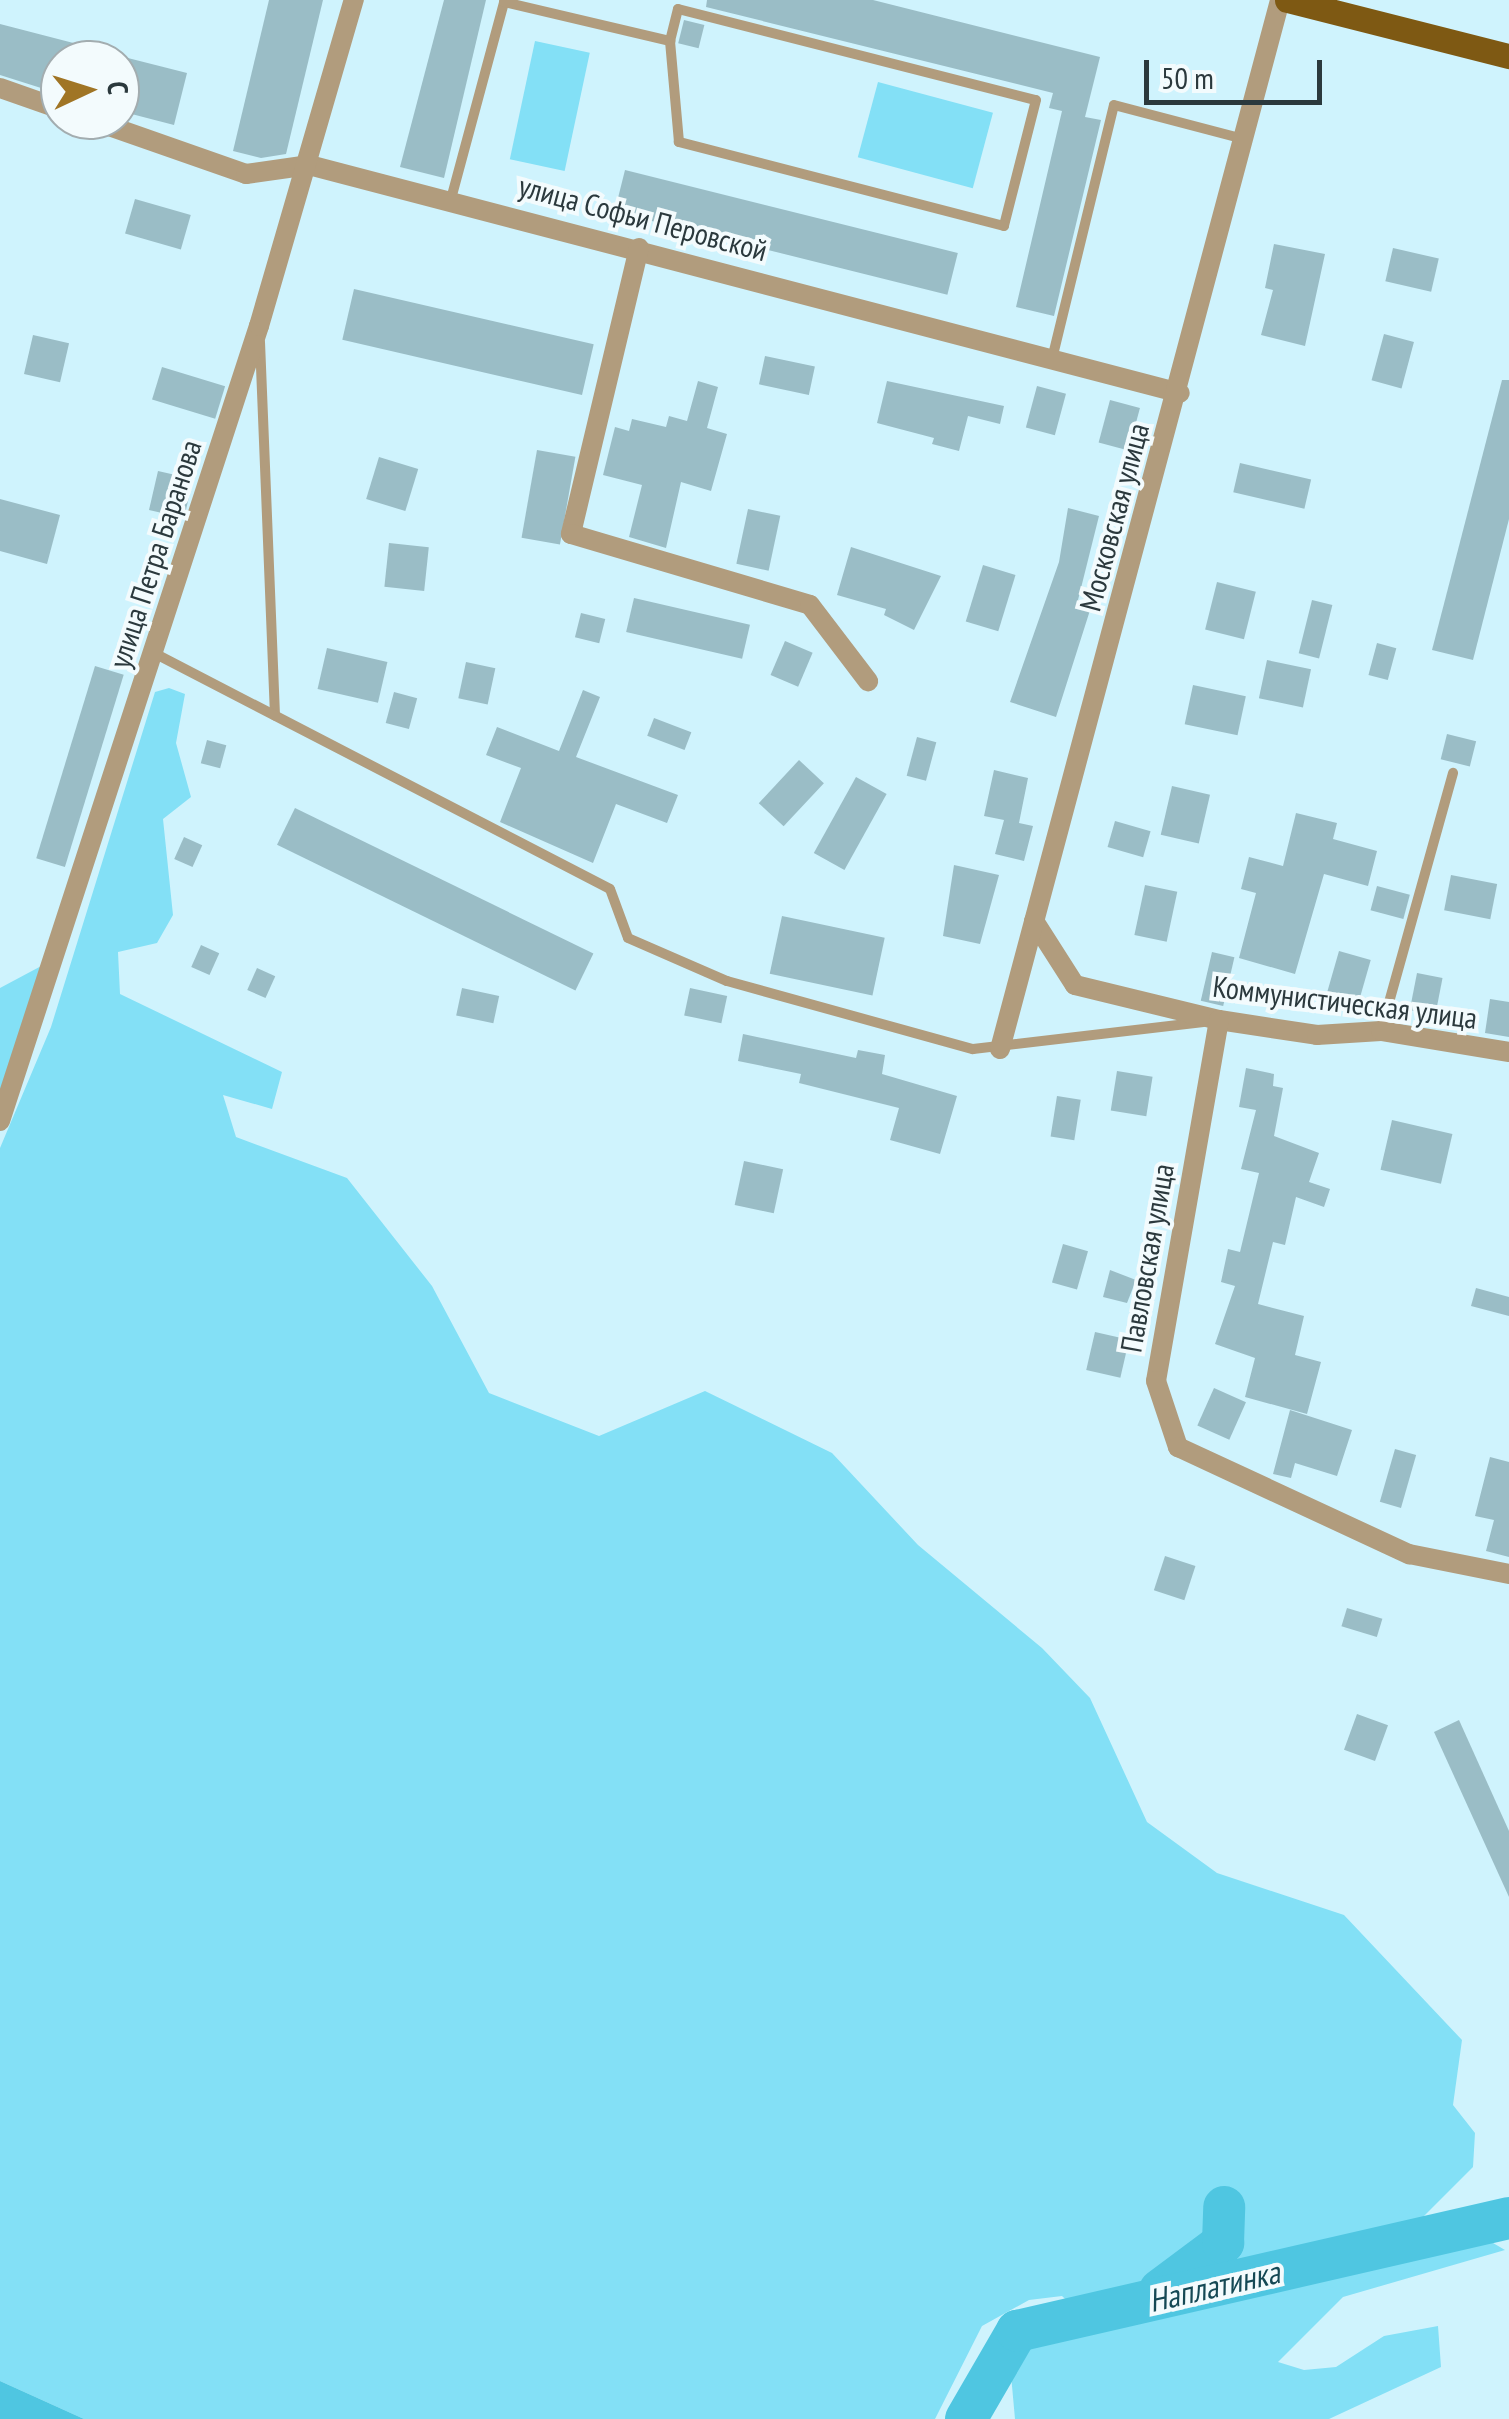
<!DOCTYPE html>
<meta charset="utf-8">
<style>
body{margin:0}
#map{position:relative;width:1509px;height:2419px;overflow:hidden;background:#cff3fd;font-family:"PT Sans Narrow",sans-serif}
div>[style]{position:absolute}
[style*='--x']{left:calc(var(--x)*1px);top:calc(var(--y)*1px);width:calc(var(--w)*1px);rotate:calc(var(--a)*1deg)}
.green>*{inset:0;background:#83e0f6;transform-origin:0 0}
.water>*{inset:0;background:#4fc6e1}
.river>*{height:42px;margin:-21px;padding:0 21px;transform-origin:21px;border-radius:21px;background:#4fc6e1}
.building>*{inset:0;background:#9abdc6;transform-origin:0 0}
.lane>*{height:10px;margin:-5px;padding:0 5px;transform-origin:5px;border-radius:5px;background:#b19c7d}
.street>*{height:20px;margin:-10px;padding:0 10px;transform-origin:10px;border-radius:10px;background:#b19c7d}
.primary>*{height:25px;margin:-12.5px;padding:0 12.5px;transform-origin:12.5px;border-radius:12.5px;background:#7e5913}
span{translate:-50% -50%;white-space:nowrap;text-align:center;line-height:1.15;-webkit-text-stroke:8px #f3fbfd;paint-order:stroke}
.street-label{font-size:30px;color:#2b393d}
.water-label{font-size:32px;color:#154955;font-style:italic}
.north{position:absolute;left:40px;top:40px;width:100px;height:100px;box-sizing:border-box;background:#f3fbfd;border:2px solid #a3adb0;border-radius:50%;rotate:86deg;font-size:28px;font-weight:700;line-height:40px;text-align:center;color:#2b393d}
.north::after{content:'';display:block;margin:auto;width:35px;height:45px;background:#a07525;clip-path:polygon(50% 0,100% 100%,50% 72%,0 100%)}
.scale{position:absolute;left:1144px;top:60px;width:178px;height:45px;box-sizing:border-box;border:5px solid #2b393d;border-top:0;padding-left:12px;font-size:30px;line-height:35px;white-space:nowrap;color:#2b393d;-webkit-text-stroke:8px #f3fbfd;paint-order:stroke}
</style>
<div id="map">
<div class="green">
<i style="left:535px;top:41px;width:56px;height:121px;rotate:12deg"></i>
<i style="left:878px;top:82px;width:119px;height:78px;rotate:15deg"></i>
<i style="clip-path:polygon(169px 688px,185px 694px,176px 743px,191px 797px,163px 819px,173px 915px,157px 943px,118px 952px,120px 994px,282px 1072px,272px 1109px,223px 1095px,236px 1137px,347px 1178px,432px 1286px,489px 1393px,599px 1436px,705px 1391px,832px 1453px,918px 1545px,1042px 1648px,1090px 1698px,1147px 1822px,1217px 1873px,1344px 1915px,1462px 2040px,1453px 2105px,1475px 2133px,1473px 2167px,1403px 2237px,1452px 2219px,1505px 2250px,1343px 2297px,1278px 2362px,1304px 2370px,1336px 2367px,1384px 2336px,1438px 2326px,1441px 2367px,1329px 2419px,1015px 2419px,1011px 2375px,1021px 2353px,1089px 2322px,1062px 2296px,1029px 2300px,982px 2326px,935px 2419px,84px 2419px,0 2381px,0 1148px,51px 1027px,155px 692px)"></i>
<i style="clip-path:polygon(45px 964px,0 1099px,0 988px)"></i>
</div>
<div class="water">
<i style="clip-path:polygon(0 2381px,84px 2419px,0 2419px)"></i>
</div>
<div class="river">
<i style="--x:1160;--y:2290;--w:79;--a:-36.7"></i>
<i style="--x:1223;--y:2243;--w:36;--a:-88"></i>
<i style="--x:966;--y:2419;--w:102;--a:-59.9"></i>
<i style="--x:1017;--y:2331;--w:505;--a:-12.94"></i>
</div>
<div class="building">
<i style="clip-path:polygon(269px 0,323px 0,286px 154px,261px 158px,233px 151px)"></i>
<i style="clip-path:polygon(444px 0,486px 0,444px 178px,400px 167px)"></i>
<i style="clip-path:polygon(707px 0,873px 0,1100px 57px,1085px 117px,1101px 120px,1054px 316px,1016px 307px,1062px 111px,1049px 108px,1053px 93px,706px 7px)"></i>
<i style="left:684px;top:20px;width:21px;height:24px;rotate:14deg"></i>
<i style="clip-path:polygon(0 24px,112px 53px,111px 60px,60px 60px,60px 94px,0 75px)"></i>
<i style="clip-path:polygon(120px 56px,187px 73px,174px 125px,120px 111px)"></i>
<i style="left:625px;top:170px;width:343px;height:43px;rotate:14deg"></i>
<i style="left:135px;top:199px;width:58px;height:36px;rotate:16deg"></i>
<i style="clip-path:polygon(1274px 244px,1325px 254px,1305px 346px,1261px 335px,1273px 290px,1265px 288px)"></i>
<i style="left:1393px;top:248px;width:47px;height:34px;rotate:13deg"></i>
<i style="left:354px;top:289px;width:246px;height:52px;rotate:13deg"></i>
<i style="left:1384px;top:334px;width:31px;height:48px;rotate:15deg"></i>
<i style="left:33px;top:335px;width:37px;height:40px;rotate:13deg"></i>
<i style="left:765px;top:356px;width:51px;height:29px;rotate:12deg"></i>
<i style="left:162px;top:367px;width:66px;height:34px;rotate:17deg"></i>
<i style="clip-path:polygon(1502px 380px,1509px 380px,1509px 519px,1473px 660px,1432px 650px)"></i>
<i style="clip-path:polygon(698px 381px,718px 387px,707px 428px,727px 434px,711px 491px,681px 482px,666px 548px,629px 537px,642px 485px,603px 475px,615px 427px,629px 431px,632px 419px,666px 427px,669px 416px,687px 421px)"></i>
<i style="clip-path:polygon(887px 381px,1004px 406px,1000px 424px,968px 416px,959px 451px,932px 444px,934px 438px,877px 423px)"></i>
<i style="left:1037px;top:386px;width:30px;height:43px;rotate:15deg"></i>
<i style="left:1110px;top:400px;width:31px;height:44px;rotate:15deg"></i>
<i style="left:537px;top:450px;width:39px;height:89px;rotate:10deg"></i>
<i style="left:379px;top:457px;width:41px;height:44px;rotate:17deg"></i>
<i style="left:1240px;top:463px;width:73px;height:30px;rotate:13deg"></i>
<i style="left:158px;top:471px;width:36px;height:40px;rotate:13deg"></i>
<i style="clip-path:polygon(0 499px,60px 515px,47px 564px,0 551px)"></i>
<i style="clip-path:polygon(1068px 508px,1099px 516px,1078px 600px,1092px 604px,1056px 717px,1010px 702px,1059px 562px)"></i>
<i style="left:748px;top:509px;width:33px;height:56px;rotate:12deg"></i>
<i style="left:389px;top:543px;width:40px;height:44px;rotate:6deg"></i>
<i style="clip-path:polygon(851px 547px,941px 576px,914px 630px,884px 615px,886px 609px,837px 595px)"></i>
<i style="left:983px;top:565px;width:34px;height:59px;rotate:17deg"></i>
<i style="left:1217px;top:582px;width:40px;height:49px;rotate:14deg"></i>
<i style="left:634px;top:598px;width:119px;height:35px;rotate:13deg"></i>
<i style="left:1312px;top:600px;width:21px;height:55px;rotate:14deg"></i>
<i style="left:581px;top:613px;width:25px;height:25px;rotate:14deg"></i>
<i style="left:785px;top:641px;width:30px;height:37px;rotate:23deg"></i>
<i style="left:1377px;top:643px;width:20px;height:33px;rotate:15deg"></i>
<i style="left:327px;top:648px;width:62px;height:42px;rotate:13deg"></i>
<i style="left:1267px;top:660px;width:45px;height:39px;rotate:12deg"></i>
<i style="left:466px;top:662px;width:30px;height:37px;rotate:12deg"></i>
<i style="left:95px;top:666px;width:30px;height:201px;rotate:17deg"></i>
<i style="left:1193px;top:685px;width:54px;height:40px;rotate:12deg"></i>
<i style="clip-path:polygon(583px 690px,600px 697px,576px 757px,678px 795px,667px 823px,616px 804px,593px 863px,500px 822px,521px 768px,486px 755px,497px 727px,559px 751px)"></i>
<i style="left:394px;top:692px;width:24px;height:32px;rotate:15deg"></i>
<i style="left:654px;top:718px;width:40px;height:19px;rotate:21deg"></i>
<i style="left:1447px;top:734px;width:30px;height:26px;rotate:14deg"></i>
<i style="left:917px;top:737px;width:20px;height:40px;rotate:15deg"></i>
<i style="left:207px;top:740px;width:20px;height:24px;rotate:15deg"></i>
<i style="left:799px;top:760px;width:34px;height:59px;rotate:43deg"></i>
<i style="clip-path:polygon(994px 770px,1028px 778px,1019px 823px,1033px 826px,1024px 861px,995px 854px,1004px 820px,984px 816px)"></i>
<i style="left:856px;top:777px;width:35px;height:87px;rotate:29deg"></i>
<i style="left:1172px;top:786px;width:39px;height:50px;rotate:13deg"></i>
<i style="left:295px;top:808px;width:332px;height:41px;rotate:26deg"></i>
<i style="clip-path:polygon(1296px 813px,1337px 823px,1333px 839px,1377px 851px,1368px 886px,1324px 874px,1295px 974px,1239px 958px,1256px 893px,1241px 889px,1249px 857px,1283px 866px)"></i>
<i style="left:1115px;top:821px;width:37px;height:27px;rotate:16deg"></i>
<i style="left:184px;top:837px;width:20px;height:24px;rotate:24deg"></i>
<i style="clip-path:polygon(954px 865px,999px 875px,980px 944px,943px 936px)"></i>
<i style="left:1451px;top:875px;width:47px;height:36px;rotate:11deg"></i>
<i style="left:1145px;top:885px;width:33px;height:51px;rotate:12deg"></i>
<i style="left:1377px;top:886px;width:34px;height:25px;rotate:15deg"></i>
<i style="left:782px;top:916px;width:105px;height:59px;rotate:12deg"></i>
<i style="left:201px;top:945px;width:20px;height:24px;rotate:24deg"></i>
<i style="left:1339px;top:951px;width:33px;height:45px;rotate:16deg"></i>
<i style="left:1212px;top:952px;width:23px;height:50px;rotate:13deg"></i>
<i style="left:257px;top:968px;width:20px;height:24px;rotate:24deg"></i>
<i style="left:1417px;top:973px;width:26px;height:38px;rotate:11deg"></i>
<i style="left:462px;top:988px;width:38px;height:28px;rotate:12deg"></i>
<i style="left:690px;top:988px;width:38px;height:28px;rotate:12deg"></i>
<i style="clip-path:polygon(1490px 999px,1509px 1002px,1509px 1037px,1485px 1033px)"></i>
<i style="clip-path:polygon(743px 1034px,856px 1058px,858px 1050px,885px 1055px,882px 1074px,957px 1096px,940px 1154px,890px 1140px,899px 1108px,799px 1083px,801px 1074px,738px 1061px)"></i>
<i style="clip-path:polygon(1246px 1068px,1274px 1074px,1273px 1086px,1283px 1088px,1274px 1136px,1319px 1153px,1309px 1182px,1330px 1189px,1324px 1207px,1296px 1197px,1285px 1245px,1273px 1242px,1258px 1304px,1304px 1316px,1295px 1355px,1321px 1362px,1307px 1414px,1245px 1397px,1255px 1358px,1215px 1344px,1235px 1286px,1221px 1282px,1228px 1249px,1240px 1252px,1259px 1173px,1241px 1169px,1256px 1110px,1239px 1107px)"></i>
<i style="left:1117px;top:1071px;width:36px;height:40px;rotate:9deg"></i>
<i style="left:1057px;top:1096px;width:24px;height:41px;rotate:9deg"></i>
<i style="left:1392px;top:1120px;width:62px;height:51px;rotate:13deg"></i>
<i style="left:744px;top:1161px;width:40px;height:45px;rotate:12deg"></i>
<i style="left:1063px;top:1244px;width:26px;height:40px;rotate:16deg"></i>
<i style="clip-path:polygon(1110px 1270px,1136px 1280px,1127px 1303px,1103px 1297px)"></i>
<i style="clip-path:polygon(1476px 1288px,1509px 1297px,1509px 1316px,1471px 1306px)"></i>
<i style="left:1095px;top:1332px;width:35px;height:39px;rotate:13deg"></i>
<i style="left:1214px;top:1388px;width:35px;height:41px;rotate:24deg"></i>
<i style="clip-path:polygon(1290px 1410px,1352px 1430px,1337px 1476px,1295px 1463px,1291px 1478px,1273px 1474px)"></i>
<i style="left:1395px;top:1449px;width:22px;height:55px;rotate:16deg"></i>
<i style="clip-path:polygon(1490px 1457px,1509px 1462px,1509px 1557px,1486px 1551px,1494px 1520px,1475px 1516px)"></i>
<i style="left:1165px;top:1556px;width:32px;height:36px;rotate:18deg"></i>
<i style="left:1347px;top:1608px;width:37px;height:19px;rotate:17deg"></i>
<i style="left:1357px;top:1714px;width:33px;height:38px;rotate:20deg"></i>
<i style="clip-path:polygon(1459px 1720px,1509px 1831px,1509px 1897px,1434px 1732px)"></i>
</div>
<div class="lane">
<i style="--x:678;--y:9;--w:369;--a:14.3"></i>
<i style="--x:1036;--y:100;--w:130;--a:104.3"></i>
<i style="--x:1004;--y:226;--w:336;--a:-165.5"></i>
<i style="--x:679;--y:142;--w:101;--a:-95.1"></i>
<i style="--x:670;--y:41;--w:33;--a:-76"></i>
<i style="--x:451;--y:199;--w:204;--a:-74.9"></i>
<i style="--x:504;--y:2;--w:171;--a:13.2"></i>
<i style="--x:260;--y:342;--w:374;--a:87.7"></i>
<i style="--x:1053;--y:355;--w:257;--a:-76.3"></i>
<i style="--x:1114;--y:105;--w:134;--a:14.7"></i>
<i style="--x:154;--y:653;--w:513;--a:27.36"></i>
<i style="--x:610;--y:889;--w:52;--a:69.8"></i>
<i style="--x:628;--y:938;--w:108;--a:23.5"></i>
<i style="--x:727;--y:981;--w:255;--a:15.5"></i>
<i style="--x:973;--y:1049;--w:232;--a:-6.7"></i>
<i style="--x:1381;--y:1031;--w:268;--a:-74.4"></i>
</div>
<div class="street">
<i style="--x:0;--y:88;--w:64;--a:19.3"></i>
<i style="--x:92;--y:120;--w:163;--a:19.3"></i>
<i style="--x:246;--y:174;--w:64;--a:-8.1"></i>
<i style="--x:309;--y:165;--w:900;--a:14.67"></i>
<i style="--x:639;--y:248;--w:294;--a:103.4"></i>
<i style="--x:571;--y:534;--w:249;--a:16.5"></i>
<i style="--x:810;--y:605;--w:96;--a:52.7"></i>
<i style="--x:1034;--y:921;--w:76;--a:57.4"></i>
<i style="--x:1075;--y:985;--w:148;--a:13.7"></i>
<i style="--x:1219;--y:1020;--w:99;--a:8.7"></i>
<i style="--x:1317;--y:1035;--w:64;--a:-3.6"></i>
<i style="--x:1381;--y:1031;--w:130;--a:9.3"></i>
<i style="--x:1219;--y:1020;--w:366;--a:99.9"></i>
<i style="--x:1156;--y:1381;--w:70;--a:71.6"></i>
<i style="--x:1178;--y:1447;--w:255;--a:24.9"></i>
<i style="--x:1409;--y:1554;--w:102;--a:11.3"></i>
<i style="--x:1000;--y:1049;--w:1086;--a:-75.05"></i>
<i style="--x:0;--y:1121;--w:836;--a:-71.96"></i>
<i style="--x:259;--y:326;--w:340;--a:-73.8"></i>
</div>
<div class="primary">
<i style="--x:1287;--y:0;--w:229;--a:14.2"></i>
</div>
<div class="street-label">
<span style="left:643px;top:218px;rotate:15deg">улица Софьи Перовской</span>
<span style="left:1114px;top:517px;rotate:-75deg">Московская улица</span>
<span style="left:155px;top:554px;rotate:-72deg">улица Петра Баранова</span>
<span style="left:1345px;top:1002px;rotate:7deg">Коммунистическая улица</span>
<span style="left:1147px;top:1258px;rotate:-80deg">Павловская улица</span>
</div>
<div class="water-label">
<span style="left:1214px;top:2286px;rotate:-13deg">Наплатинка</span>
</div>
<div class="north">С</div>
<div class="scale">50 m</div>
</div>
